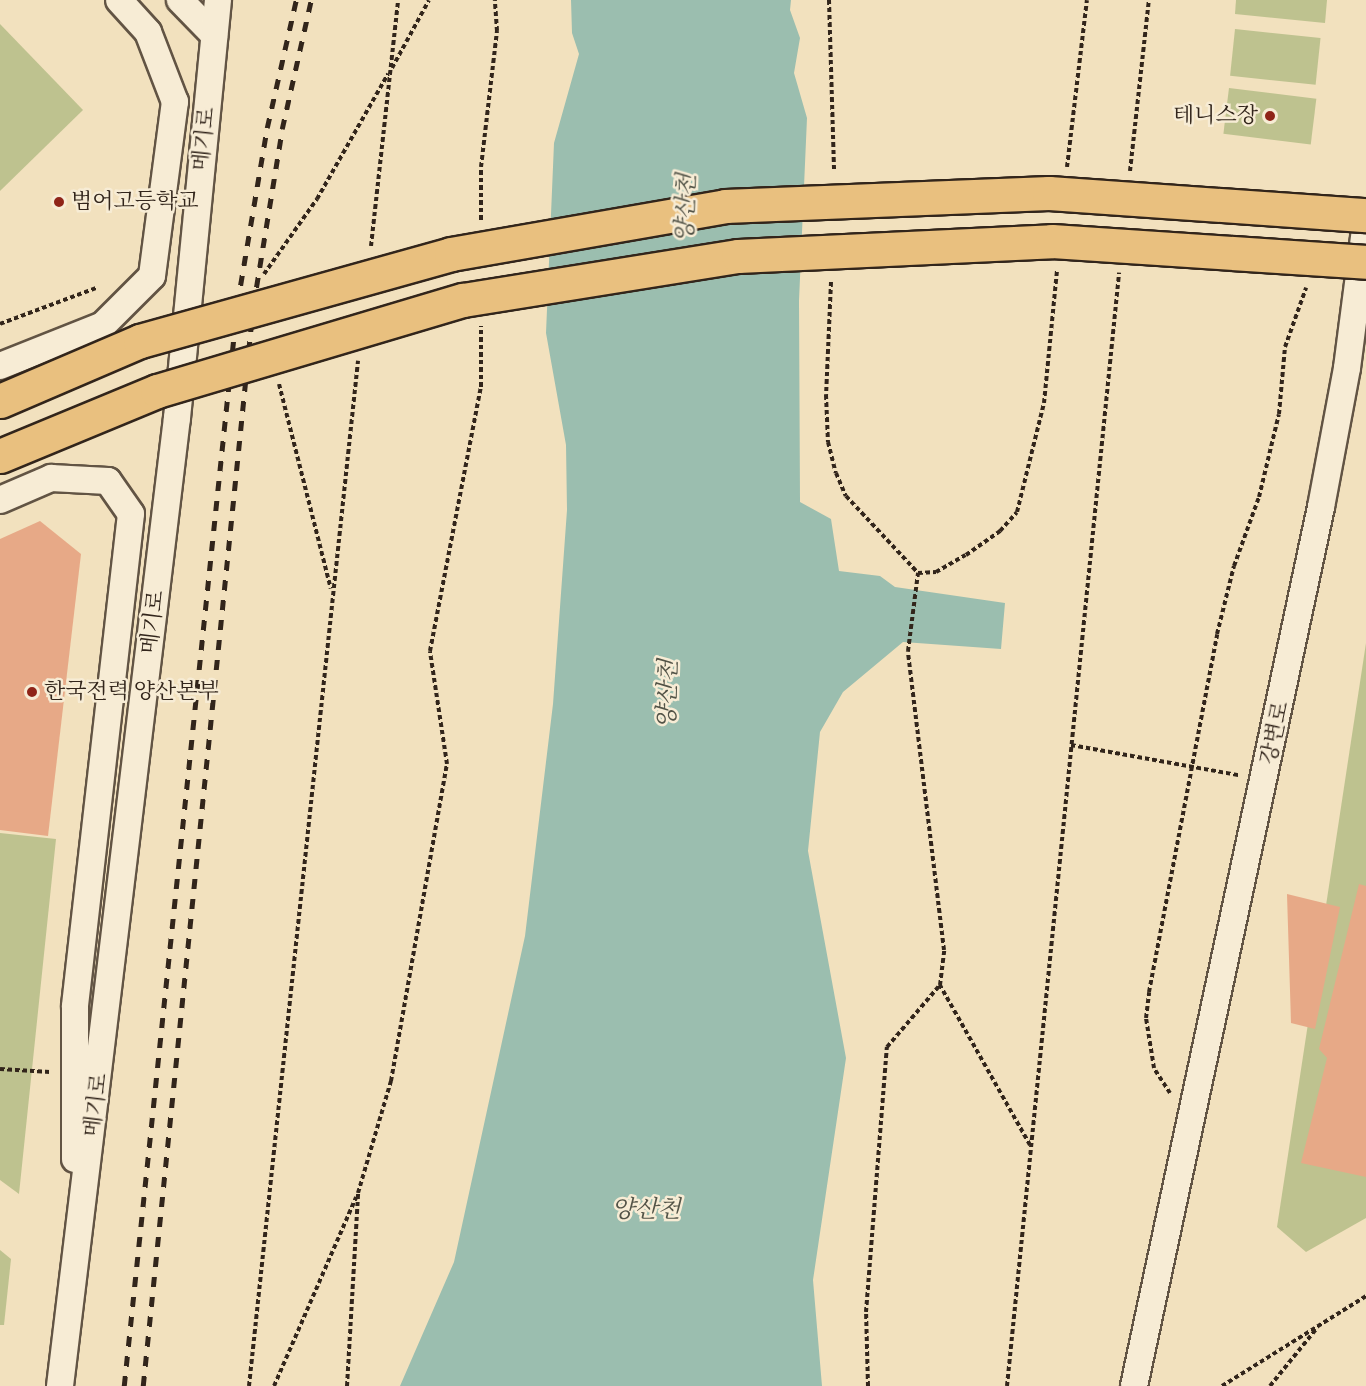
<!DOCTYPE html>
<meta charset="utf-8">
<style>
body{margin:0}
#map{position:relative;width:1366px;height:1386px;overflow:hidden;background:#f2e1be;font-family:"IM FELL French Canon","Noto Serif KR",serif}
div>[style]{position:absolute}
[style*='--x']{left:calc(var(--x)*1px);top:calc(var(--y)*1px);width:calc(var(--w)*1px);rotate:calc(var(--a)*1deg)}
.green>*{inset:0;background:#bec28f;transform-origin:0 0}
.water>*{inset:0;background:#9bbeaf}
.building>*{inset:0;background:#e7a987}
.path>*{height:4px;margin-top:-2px;transform-origin:0;background:repeating-linear-gradient(90deg,#32251b 0 4.5px,transparent 0 7.5px)}
.roads{filter:drop-shadow(2px 0 #625444) drop-shadow(-2px 0 #625444) drop-shadow(0 2px #625444) drop-shadow(0 -2px #625444)}
.minor>*{height:26px;margin:-13px;padding:0 13px;transform-origin:13px;border-radius:13px;background:#f7ecd5}
.rail>*{height:4.5px;margin-top:-2.25px;transform-origin:0;background:repeating-linear-gradient(90deg,#32251b 0 10px,transparent 0 20px)}
.bridges{filter:drop-shadow(2px 0 #32251b) drop-shadow(-2px 0 #32251b) drop-shadow(0 2px #32251b) drop-shadow(0 -2px #32251b)}
.major-bridge>*{height:33px;margin:-16.5px;padding:0 16.5px;transform-origin:16.5px;border-radius:16.5px;background:#e9c07f}
.dots>*{width:16px;height:16px;translate:-50% -50%;box-sizing:border-box;border:3px solid #f7ecd5;border-radius:50%}
span{translate:-50% -50%;white-space:nowrap;text-align:center;line-height:1.15;-webkit-text-stroke:5px #f7ecd5;paint-order:stroke}
.poi-label{font-size:22px;color:#32251b}
.right{translate:-100% -50%;text-align:right}
.left{translate:0 -50%;text-align:left}
.street-label{font-size:22px;color:#32251b}
.water-label{font-size:24px;color:#525347;font-style:italic}
</style>
<div id="map">
<div class="green">
<i style="clip-path:polygon(1236px 0,1327px 0,1325px 23px,1235px 14px)"></i>
<i style="clip-path:polygon(0 24px,83px 110px,0 191px)"></i>
<i style="left:1235px;top:29px;width:86px;height:47px;rotate:6deg"></i>
<i style="left:1229px;top:88px;width:88px;height:46px;rotate:7deg"></i>
<i style="clip-path:polygon(1366px 643px,1366px 1218px,1306px 1252px,1277px 1227px)"></i>
<i style="clip-path:polygon(0 833px,56px 839px,19px 1194px,0 1180px)"></i>
<i style="clip-path:polygon(0 1250px,11px 1259px,4px 1325px,0 1325px)"></i>
</div>
<div class="water">
<i style="clip-path:polygon(571px 0,791px 0,790px 10px,800px 38px,794px 73px,807px 118px,799px 301px,800px 502px,831px 519px,839px 571px,880px 576px,895px 587px,1005px 603px,1001px 649px,903px 642px,843px 692px,820px 732px,808px 851px,846px 1058px,813px 1280px,822px 1386px,400px 1386px,454px 1262px,525px 936px,553px 704px,567px 510px,566px 445px,546px 333px,554px 143px,579px 54px,572px 33px)"></i>
</div>
<div class="building">
<i style="clip-path:polygon(40px 521px,81px 554px,48px 836px,0 830px,0 539px)"></i>
<i style="clip-path:polygon(1359px 884px,1366px 886px,1366px 1177px,1301px 1163px,1327px 1058px,1319px 1049px)"></i>
<i style="clip-path:polygon(1287px 894px,1340px 907px,1315px 1029px,1291px 1023px)"></i>
</div>
<div class="path">
<i style="--x:829;--y:0;--w:172;--a:88.3"></i>
<i style="--x:392;--y:68;--w:77;--a:-61.4"></i>
<i style="--x:1067;--y:167;--w:168;--a:-83.2"></i>
<i style="--x:1130;--y:171;--w:172;--a:-83.7"></i>
<i style="--x:481;--y:220;--w:53;--a:-90"></i>
<i style="--x:481;--y:167;--w:137;--a:-83.3"></i>
<i style="--x:497;--y:31;--w:31;--a:-94"></i>
<i style="--x:371;--y:246;--w:247;--a:-83.7"></i>
<i style="--x:264;--y:274;--w:92;--a:-54.8"></i>
<i style="--x:317;--y:199;--w:144;--a:-60.4"></i>
<i style="--x:831;--y:282;--w:113;--a:92.5"></i>
<i style="--x:826;--y:395;--w:47;--a:87.6"></i>
<i style="--x:828;--y:442;--w:32;--a:76"></i>
<i style="--x:836;--y:473;--w:25;--a:67"></i>
<i style="--x:846;--y:496;--w:105;--a:46.9"></i>
<i style="--x:0;--y:324;--w:103;--a:-20.6"></i>
<i style="--x:279;--y:384;--w:211;--a:75.8"></i>
<i style="--x:1071;--y:745;--w:170;--a:10.2"></i>
<i style="--x:0;--y:1069;--w:50;--a:3.4"></i>
<i style="--x:1170;--y:1093;--w:30;--a:-123"></i>
<i style="--x:1154;--y:1068;--w:51;--a:-99.1"></i>
<i style="--x:1146;--y:1018;--w:26;--a:-83"></i>
<i style="--x:1149;--y:992;--w:364;--a:-79.2"></i>
<i style="--x:1217;--y:634;--w:70;--a:-76"></i>
<i style="--x:1234;--y:566;--w:73;--a:-70.1"></i>
<i style="--x:1259;--y:497;--w:85;--a:-76.5"></i>
<i style="--x:1279;--y:414;--w:67;--a:-84.9"></i>
<i style="--x:1285;--y:347;--w:63;--a:-70.4"></i>
<i style="--x:1030;--y:1145;--w:184;--a:-119.4"></i>
<i style="--x:940;--y:985;--w:35;--a:-83"></i>
<i style="--x:944;--y:950;--w:301;--a:-96.9"></i>
<i style="--x:908;--y:651;--w:79;--a:-82.7"></i>
<i style="--x:918;--y:573;--w:18;--a:-3"></i>
<i style="--x:936;--y:572;--w:34;--a:-30"></i>
<i style="--x:966;--y:555;--w:42;--a:-35.2"></i>
<i style="--x:1000;--y:531;--w:25;--a:-48"></i>
<i style="--x:1017;--y:512;--w:112;--a:-76.1"></i>
<i style="--x:1044;--y:403;--w:134;--a:-84.4"></i>
<i style="--x:249;--y:1386;--w:1031;--a:-83.93"></i>
<i style="--x:274;--y:1386;--w:206;--a:-66.5"></i>
<i style="--x:347;--y:1386;--w:193;--a:-86.7"></i>
<i style="--x:358;--y:1193;--w:117;--a:-73.6"></i>
<i style="--x:391;--y:1081;--w:322;--a:-80"></i>
<i style="--x:447;--y:764;--w:114;--a:-98.6"></i>
<i style="--x:430;--y:651;--w:269;--a:-79.1"></i>
<i style="--x:481;--y:387;--w:61;--a:-90"></i>
<i style="--x:868;--y:1386;--w:74;--a:-91.5"></i>
<i style="--x:866;--y:1312;--w:266;--a:-85.5"></i>
<i style="--x:887;--y:1047;--w:82;--a:-49.5"></i>
<i style="--x:1007;--y:1386;--w:1119;--a:-84.25"></i>
<i style="--x:1222;--y:1386;--w:170;--a:-32"></i>
<i style="--x:1270;--y:1386;--w:75;--a:-51"></i>
</div>
<div class="roads">
<div class="minor">
<i style="--x:180;--y:0;--w:49;--a:45.8"></i>
<i style="--x:0;--y:366;--w:111;--a:-21.7"></i>
<i style="--x:103;--y:325;--w:69;--a:-45"></i>
<i style="--x:152;--y:276;--w:176;--a:-82.5"></i>
<i style="--x:175;--y:102;--w:75;--a:-111.1"></i>
<i style="--x:148;--y:32;--w:43;--a:-132.2"></i>
<i style="--x:0;--y:500;--w:56;--a:-23.3"></i>
<i style="--x:51;--y:478;--w:57;--a:3"></i>
<i style="--x:108;--y:481;--w:40;--a:55.1"></i>
<i style="--x:131;--y:514;--w:496;--a:96.5"></i>
<i style="--x:75;--y:1007;--w:152;--a:90"></i>
<i style="--x:60;--y:1386;--w:975;--a:-83.11"></i>
<i style="--x:177;--y:418;--w:420;--a:-84.4"></i>
<i style="--x:1134;--y:1386;--w:899;--a:-77.99"></i>
<i style="--x:1321;--y:507;--w:141;--a:-79.4"></i>
<i style="--x:1347;--y:368;--w:147;--a:-82.6"></i>
</div>
</div>
<div class="rail">
<i style="--x:124;--y:1386;--w:1087;--a:-84.03"></i>
<i style="--x:237;--y:305;--w:180;--a:-80.4"></i>
<i style="--x:267;--y:128;--w:131;--a:-77.2"></i>
<i style="--x:143;--y:1386;--w:1085;--a:-84.18"></i>
<i style="--x:253;--y:307;--w:180;--a:-80.7"></i>
<i style="--x:282;--y:129;--w:132;--a:-77.3"></i>
</div>
<div class="bridges">
<div class="major-bridge">
<i style="--x:0;--y:401;--w:152;--a:-23.2"></i>
<i style="--x:140;--y:341;--w:323;--a:-15.6"></i>
<i style="--x:451;--y:254;--w:278;--a:-9.9"></i>
<i style="--x:725;--y:206;--w:324;--a:-2.3"></i>
<i style="--x:1049;--y:193;--w:318;--a:4"></i>
<i style="--x:0;--y:456;--w:170;--a:-22.5"></i>
<i style="--x:157;--y:391;--w:319;--a:-16.6"></i>
<i style="--x:463;--y:300;--w:278;--a:-9.1"></i>
<i style="--x:738;--y:256;--w:314;--a:-2.7"></i>
<i style="--x:1052;--y:241;--w:315;--a:3.8"></i>
</div>
</div>
<div class="dots">
<i style="left:1270px;top:116px;background:#8f2418"></i>
<i style="left:59px;top:202px;background:#8f2418"></i>
<i style="left:32px;top:692px;background:#8f2418"></i>
</div>
<div class="poi-label">
<span class="right" style="left:1258px;top:116px">테니스장</span>
<span class="left" style="left:71px;top:202px">범어고등학교</span>
<span class="left" style="left:44px;top:692px">한국전력 양산본부</span>
</div>
<div class="street-label">
<span style="left:204px;top:139px;rotate:-84deg">메기로</span>
<span style="left:153px;top:622px;rotate:-83deg">메기로</span>
<span style="left:1275px;top:733px;rotate:-78deg">강변로</span>
<span style="left:96px;top:1105px;rotate:-83deg">메기로</span>
</div>
<div class="water-label">
<span style="left:686px;top:208px;rotate:-88deg">양산천</span>
<span style="left:668px;top:694px;rotate:-88deg">양산천</span>
<span style="left:646px;top:1210px">양산천</span>
</div>
</div>
